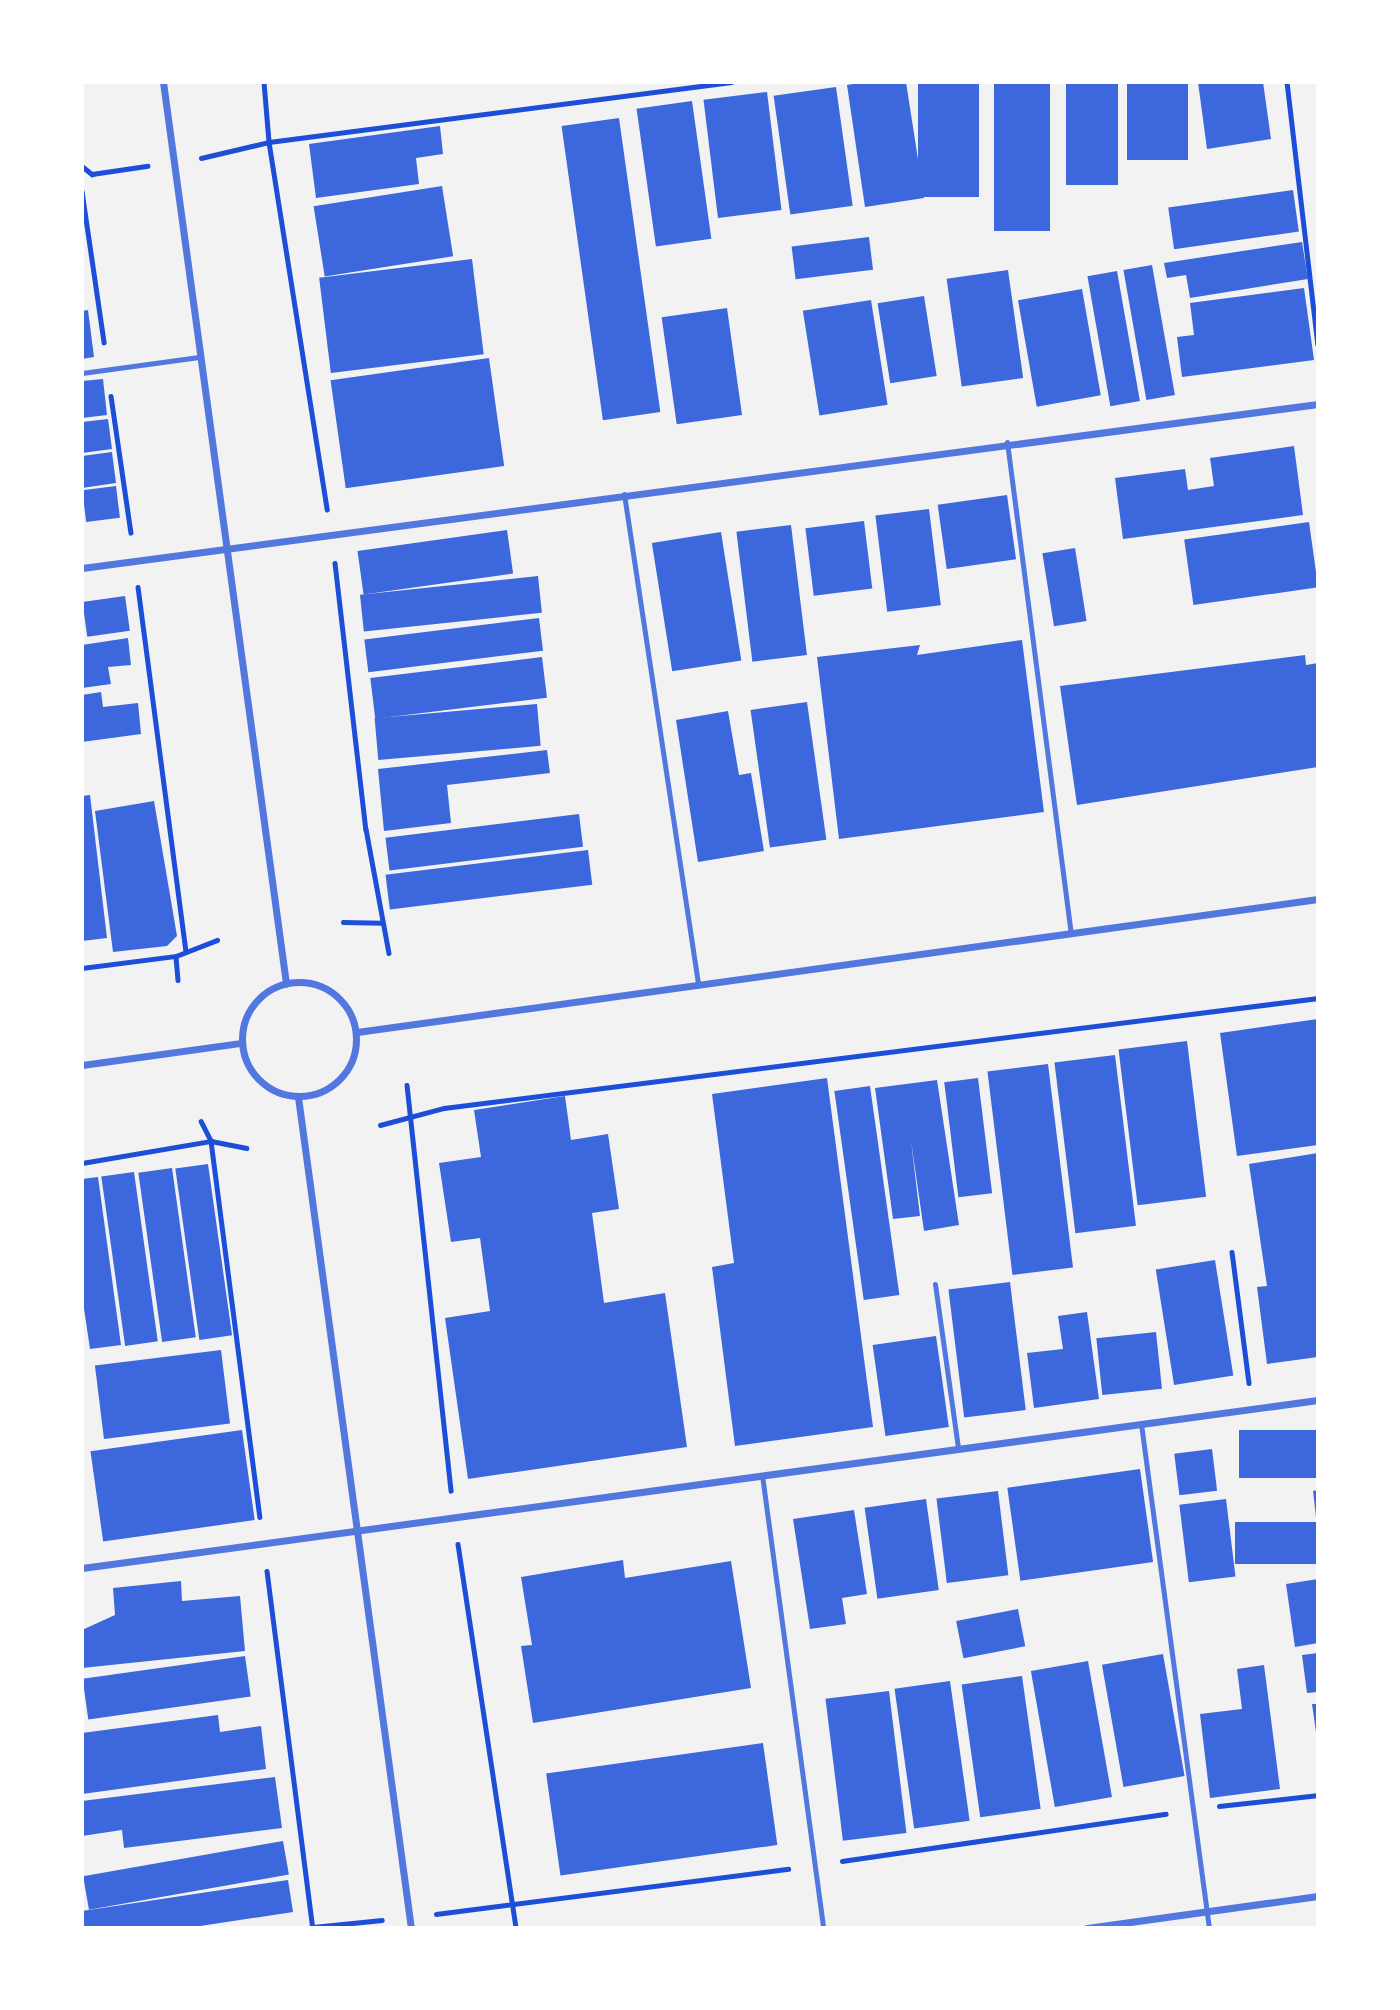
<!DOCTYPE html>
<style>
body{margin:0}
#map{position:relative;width:1400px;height:2010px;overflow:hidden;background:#f2f2f2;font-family:Montserrat,sans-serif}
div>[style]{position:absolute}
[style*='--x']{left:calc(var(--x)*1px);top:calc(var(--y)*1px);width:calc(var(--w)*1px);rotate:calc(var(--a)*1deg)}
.building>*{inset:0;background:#3d67dc;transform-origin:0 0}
.path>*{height:4.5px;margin:-2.25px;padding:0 2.25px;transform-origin:2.25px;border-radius:2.25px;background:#1d4ed8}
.service>*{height:5px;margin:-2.5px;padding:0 2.5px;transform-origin:2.5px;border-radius:2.5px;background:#5277de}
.minor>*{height:7px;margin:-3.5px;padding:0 3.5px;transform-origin:3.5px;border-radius:3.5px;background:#5277de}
.minor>.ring{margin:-3.5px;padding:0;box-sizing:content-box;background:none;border:7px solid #5277de;border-radius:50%}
span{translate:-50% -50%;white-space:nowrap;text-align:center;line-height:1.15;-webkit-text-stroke:6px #fff;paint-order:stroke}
.frame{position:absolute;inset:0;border:84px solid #fff;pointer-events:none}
</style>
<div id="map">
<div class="building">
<i style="clip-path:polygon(864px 82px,906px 82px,924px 198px,865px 207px,847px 85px)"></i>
<i style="left:918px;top:82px;width:61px;height:115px"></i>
<i style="left:994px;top:82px;width:56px;height:149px"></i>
<i style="left:1066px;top:82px;width:52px;height:103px"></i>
<i style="left:1127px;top:82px;width:61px;height:78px"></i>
<i style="clip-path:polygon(1198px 82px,1263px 82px,1271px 139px,1207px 149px)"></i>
<i style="left:836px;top:87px;width:120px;height:63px;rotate:82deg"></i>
<i style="left:767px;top:92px;width:119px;height:64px;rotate:83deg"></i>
<i style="left:692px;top:101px;width:139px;height:56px;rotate:82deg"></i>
<i style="left:619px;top:118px;width:297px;height:58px;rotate:82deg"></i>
<i style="clip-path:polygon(440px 126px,443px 154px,416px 158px,419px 184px,316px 198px,309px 144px)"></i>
<i style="left:442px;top:186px;width:71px;height:130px;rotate:81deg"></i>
<i style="left:1293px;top:190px;width:42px;height:126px;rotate:82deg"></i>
<i style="left:869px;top:237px;width:33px;height:78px;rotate:83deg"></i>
<i style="clip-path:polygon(1302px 242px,1308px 279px,1190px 298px,1186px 275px,1167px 278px,1164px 263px)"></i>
<i style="left:472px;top:259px;width:96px;height:154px;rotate:83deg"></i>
<i style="left:1152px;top:265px;width:132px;height:29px;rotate:80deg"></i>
<i style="left:1008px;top:270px;width:109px;height:62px;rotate:82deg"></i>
<i style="left:1117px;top:271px;width:132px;height:30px;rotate:80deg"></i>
<i style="clip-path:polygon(1304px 288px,1314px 360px,1182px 377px,1177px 337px,1194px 335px,1190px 303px)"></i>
<i style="left:1082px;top:289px;width:108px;height:65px;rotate:80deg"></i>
<i style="left:924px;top:296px;width:81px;height:47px;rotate:81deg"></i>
<i style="left:871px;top:300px;width:106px;height:69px;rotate:81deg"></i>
<i style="left:727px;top:308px;width:108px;height:66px;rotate:82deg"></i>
<i style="clip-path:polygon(88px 310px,94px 357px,82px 359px,82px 311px)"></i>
<i style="left:489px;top:358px;width:109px;height:160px;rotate:82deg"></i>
<i style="clip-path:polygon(103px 379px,107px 415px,82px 418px,82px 381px)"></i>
<i style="clip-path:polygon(108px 419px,112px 449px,82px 453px,82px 422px)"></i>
<i style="clip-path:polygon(1294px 446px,1303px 515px,1123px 539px,1115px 478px,1185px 469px,1188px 490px,1214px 486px,1210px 458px)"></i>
<i style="clip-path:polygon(112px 452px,116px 483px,82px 488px,82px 456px)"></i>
<i style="left:116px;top:486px;width:32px;height:34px;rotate:83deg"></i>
<i style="left:1007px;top:495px;width:65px;height:70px;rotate:82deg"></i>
<i style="left:929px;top:509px;width:97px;height:54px;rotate:83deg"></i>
<i style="left:864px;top:521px;width:68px;height:59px;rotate:83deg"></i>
<i style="left:1309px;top:522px;width:66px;height:126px;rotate:82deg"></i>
<i style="left:791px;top:525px;width:131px;height:55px;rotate:83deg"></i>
<i style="left:507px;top:530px;width:44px;height:151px;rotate:82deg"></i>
<i style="left:721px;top:532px;width:130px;height:70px;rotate:81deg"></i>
<i style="left:1075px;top:548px;width:74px;height:33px;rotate:81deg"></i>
<i style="left:538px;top:576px;width:37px;height:179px;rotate:84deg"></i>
<i style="left:125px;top:596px;width:35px;height:43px;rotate:82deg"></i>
<i style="left:539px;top:618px;width:33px;height:176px;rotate:83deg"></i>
<i style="clip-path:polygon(128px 638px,131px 665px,108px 667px,111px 684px,82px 688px,82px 645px)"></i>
<i style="clip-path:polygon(1022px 640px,1044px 812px,839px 839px,817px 657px,920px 645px,917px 655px)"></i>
<i style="clip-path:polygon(1305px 655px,1306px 665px,1318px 663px,1318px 767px,1077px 805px,1060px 686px)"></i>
<i style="left:542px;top:657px;width:41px;height:173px;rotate:83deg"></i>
<i style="clip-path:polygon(101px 692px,103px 707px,138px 703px,141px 734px,82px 742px,82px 695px)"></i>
<i style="left:807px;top:702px;width:139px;height:57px;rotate:82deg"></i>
<i style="left:537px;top:704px;width:42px;height:163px;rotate:85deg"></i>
<i style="clip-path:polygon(728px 711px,739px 775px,751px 773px,764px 851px,698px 862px,676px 720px)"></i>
<i style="clip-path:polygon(547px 750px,550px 773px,447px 785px,451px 823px,384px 831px,378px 769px)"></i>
<i style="clip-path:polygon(90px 795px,107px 938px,82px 941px,82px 796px)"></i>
<i style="clip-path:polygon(154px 801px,177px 936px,167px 946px,113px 952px,95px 811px)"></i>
<i style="left:579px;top:814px;width:33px;height:195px;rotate:83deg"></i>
<i style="left:588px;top:850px;width:35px;height:204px;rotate:83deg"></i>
<i style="clip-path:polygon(1318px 1019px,1318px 1145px,1237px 1156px,1220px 1033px)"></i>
<i style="left:1187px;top:1041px;width:157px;height:69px;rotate:83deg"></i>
<i style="left:1115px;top:1055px;width:172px;height:61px;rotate:83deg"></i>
<i style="left:1048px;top:1064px;width:205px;height:61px;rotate:83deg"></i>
<i style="clip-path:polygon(827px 1078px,873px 1427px,735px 1446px,712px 1267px,734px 1263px,712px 1094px)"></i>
<i style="left:978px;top:1078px;width:116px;height:34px;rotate:83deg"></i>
<i style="clip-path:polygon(937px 1080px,959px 1225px,924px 1231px,911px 1141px,920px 1216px,893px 1219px,875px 1088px)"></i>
<i style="left:870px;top:1086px;width:211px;height:36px;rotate:82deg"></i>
<i style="clip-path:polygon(565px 1096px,571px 1140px,608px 1134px,619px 1209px,592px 1213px,604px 1303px,665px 1293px,687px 1447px,468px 1479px,445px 1318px,490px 1311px,480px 1238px,451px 1242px,439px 1163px,481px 1157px,474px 1110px)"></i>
<i style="clip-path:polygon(1318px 1153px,1318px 1357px,1267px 1364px,1257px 1287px,1267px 1286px,1249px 1164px)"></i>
<i style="left:208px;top:1164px;width:173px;height:33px;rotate:82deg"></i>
<i style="left:172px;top:1168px;width:171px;height:34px;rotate:82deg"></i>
<i style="left:134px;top:1172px;width:171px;height:33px;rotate:82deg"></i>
<i style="clip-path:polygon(98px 1177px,121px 1345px,90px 1349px,82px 1295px,82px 1179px)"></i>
<i style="left:1215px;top:1260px;width:117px;height:60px;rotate:81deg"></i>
<i style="left:1010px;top:1282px;width:129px;height:62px;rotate:83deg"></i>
<i style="clip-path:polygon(1087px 1312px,1099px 1399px,1034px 1408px,1027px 1353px,1063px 1349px,1058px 1316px)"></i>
<i style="left:1156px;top:1332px;width:57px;height:60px;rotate:84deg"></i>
<i style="left:936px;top:1336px;width:92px;height:64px;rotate:82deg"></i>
<i style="left:221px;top:1350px;width:74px;height:127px;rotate:83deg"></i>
<i style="left:242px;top:1430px;width:91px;height:153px;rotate:82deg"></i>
<i style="left:1318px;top:1430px;width:48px;height:79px;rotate:90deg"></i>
<i style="left:1212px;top:1449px;width:42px;height:38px;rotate:83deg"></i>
<i style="left:1140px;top:1469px;width:94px;height:134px;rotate:82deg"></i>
<i style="clip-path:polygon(1318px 1490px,1318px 1517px,1316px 1517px,1313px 1491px)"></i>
<i style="left:998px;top:1491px;width:85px;height:62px;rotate:83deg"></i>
<i style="left:926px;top:1499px;width:92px;height:62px;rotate:82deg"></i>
<i style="left:1226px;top:1499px;width:78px;height:47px;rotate:83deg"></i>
<i style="clip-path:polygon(854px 1510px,867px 1594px,842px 1598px,846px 1624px,810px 1629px,793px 1519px)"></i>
<i style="left:1318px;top:1522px;width:42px;height:83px;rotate:90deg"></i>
<i style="clip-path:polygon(623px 1560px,625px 1578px,731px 1561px,751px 1688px,533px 1723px,521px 1646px,532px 1645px,521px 1577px)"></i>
<i style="clip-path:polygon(1318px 1579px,1318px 1643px,1295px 1647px,1286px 1584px)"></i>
<i style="clip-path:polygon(181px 1581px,182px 1601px,240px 1596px,245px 1651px,82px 1668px,82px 1630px,115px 1615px,113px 1588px)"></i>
<i style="left:1018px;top:1609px;width:38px;height:63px;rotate:79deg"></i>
<i style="clip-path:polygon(1318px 1653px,1318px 1692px,1307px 1693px,1302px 1655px)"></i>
<i style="left:1163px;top:1654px;width:124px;height:62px;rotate:80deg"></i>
<i style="left:245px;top:1656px;width:41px;height:164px;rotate:82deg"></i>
<i style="left:1088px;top:1661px;width:138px;height:58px;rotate:80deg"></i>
<i style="clip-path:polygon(1264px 1665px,1280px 1789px,1210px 1798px,1200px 1714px,1242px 1709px,1237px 1669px)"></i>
<i style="left:1022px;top:1676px;width:134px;height:61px;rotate:82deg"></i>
<i style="left:950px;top:1681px;width:141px;height:56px;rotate:82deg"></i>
<i style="left:889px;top:1691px;width:143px;height:64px;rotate:83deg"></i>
<i style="clip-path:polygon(1312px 1704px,1318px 1704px,1318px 1732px,1316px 1732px)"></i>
<i style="clip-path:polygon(218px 1715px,220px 1732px,261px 1726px,266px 1769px,82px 1794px,82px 1733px)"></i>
<i style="left:763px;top:1743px;width:103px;height:219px;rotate:82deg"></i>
<i style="clip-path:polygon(275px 1777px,282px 1828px,124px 1848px,122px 1830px,82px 1836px,82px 1801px)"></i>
<i style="left:283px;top:1841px;width:34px;height:203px;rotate:80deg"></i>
<i style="clip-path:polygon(288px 1880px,293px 1912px,187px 1928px,82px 1928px,82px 1911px)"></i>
</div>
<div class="path">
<i style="--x:264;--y:82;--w:60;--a:85.2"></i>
<i style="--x:269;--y:142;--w:466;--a:-7.4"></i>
<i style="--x:1287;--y:82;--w:264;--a:83.3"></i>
<i style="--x:201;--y:158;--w:70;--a:-13.2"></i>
<i style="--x:269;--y:142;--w:372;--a:81"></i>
<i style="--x:82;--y:166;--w:13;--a:39"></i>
<i style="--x:92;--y:174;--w:56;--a:-8.3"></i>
<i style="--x:82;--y:191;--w:153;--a:81.7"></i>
<i style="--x:111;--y:396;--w:138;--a:81.7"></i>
<i style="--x:335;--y:563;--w:268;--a:83.4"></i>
<i style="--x:366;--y:829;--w:126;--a:79.5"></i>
<i style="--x:138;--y:587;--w:368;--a:82.5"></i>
<i style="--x:343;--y:922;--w:39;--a:1"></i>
<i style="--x:176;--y:957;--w:23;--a:85"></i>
<i style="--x:82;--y:968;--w:95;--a:-7.3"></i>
<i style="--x:176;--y:956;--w:44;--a:-21.3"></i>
<i style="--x:407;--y:1085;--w:408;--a:83.8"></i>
<i style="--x:201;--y:1121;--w:22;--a:63"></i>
<i style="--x:211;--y:1141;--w:379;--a:82.6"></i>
<i style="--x:380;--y:1125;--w:66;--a:-14.9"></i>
<i style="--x:444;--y:1108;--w:881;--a:-7.17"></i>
<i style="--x:82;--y:1163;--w:131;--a:-9.7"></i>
<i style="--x:211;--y:1141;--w:36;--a:11"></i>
<i style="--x:1232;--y:1252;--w:132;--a:82.6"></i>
<i style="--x:458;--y:1544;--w:388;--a:81.4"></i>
<i style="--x:267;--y:1571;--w:360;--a:82.7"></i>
<i style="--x:1219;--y:1806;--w:100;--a:-6.3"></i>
<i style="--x:842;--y:1861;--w:327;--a:-8.3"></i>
<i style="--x:436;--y:1914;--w:355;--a:-7.3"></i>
<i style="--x:313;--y:1927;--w:69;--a:-5.8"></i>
</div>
<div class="service">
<i style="--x:82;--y:373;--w:118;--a:-7.8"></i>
<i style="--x:1007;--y:442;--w:496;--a:82.6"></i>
<i style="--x:624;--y:494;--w:497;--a:81.4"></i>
<i style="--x:935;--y:1284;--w:166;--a:82"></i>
<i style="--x:1141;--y:1424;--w:509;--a:82.32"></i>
<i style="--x:762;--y:1475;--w:457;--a:82.3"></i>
</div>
<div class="minor">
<i style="--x:163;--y:82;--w:910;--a:82.23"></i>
<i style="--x:82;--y:568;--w:1247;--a:-7.56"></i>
<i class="ring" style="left:242px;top:982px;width:107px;height:107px"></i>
<i style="--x:357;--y:1032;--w:970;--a:-7.88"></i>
<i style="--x:82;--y:1065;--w:161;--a:-7.9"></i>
<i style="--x:298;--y:1097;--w:839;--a:82.26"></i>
<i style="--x:82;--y:1568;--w:1247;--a:-7.74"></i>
<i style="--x:1087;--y:1928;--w:233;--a:-7.9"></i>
</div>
<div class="frame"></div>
</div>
